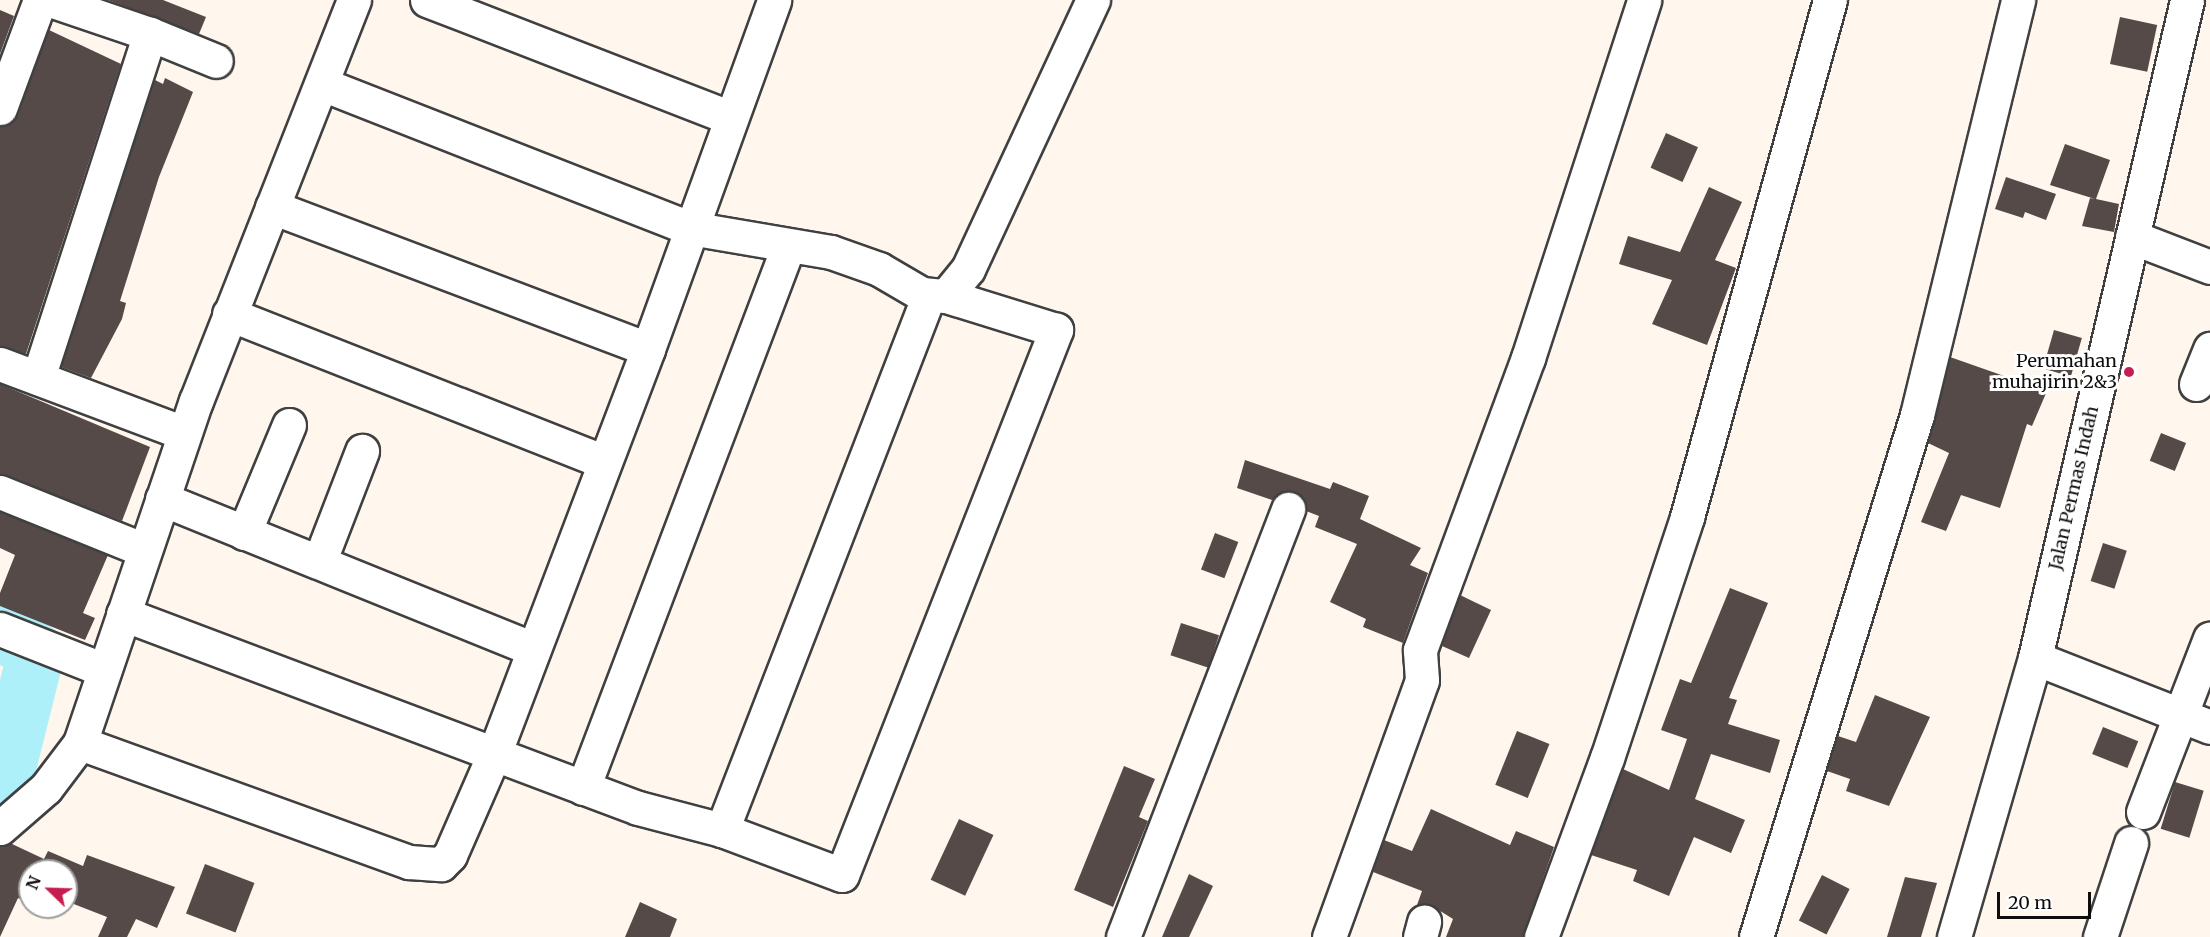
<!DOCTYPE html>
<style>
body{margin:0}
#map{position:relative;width:2210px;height:937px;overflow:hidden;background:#fff7ed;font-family:Merriweather,serif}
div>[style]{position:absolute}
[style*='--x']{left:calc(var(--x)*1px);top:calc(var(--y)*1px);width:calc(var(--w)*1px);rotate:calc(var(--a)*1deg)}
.river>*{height:57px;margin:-28.5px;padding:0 28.5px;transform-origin:28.5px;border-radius:28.5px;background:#aef0fa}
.building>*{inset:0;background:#564a48;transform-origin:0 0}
.roads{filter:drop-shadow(2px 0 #404040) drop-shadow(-2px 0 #404040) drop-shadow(0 2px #404040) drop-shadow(0 -2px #404040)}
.minor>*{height:33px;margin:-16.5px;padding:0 16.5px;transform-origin:16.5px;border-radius:16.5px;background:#fff}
.dots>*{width:16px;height:16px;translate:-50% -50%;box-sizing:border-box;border:3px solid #fff;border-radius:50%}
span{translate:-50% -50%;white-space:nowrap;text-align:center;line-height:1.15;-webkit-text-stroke:6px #fff;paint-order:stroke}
.poi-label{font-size:18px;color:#0d0d0d}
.right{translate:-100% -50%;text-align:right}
.street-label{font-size:18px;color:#0d0d0d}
.north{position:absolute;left:18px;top:859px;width:60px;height:60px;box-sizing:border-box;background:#fff;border:2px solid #9e9e9e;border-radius:50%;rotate:293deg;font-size:16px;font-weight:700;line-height:24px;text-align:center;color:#0d0d0d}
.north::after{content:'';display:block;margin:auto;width:21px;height:27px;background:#c51d4f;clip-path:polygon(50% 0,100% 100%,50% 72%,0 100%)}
.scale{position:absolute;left:1997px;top:892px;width:94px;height:27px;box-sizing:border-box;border:3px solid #0d0d0d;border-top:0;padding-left:8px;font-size:18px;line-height:21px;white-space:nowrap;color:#0d0d0d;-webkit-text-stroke:4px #fff;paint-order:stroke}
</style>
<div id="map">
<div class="river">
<i style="--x:0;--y:633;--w:40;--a:26.6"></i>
<i style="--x:36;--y:651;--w:120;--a:104"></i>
<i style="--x:7;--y:767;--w:10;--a:135"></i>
</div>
<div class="building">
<i style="clip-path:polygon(108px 0,163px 0,206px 17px,199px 34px)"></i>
<i style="clip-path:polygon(0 10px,14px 16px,0 54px)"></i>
<i style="left:2120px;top:17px;width:38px;height:48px;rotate:12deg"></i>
<i style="clip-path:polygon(49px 30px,121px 64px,26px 354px,0 346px,0 126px,18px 115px)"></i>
<i style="clip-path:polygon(165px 78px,193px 92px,159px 177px,120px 301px,126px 303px,122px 319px,91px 378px,61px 367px,155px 80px,163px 84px)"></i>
<i style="left:1666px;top:133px;width:35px;height:38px;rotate:24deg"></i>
<i style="clip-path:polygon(2065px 144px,2110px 160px,2096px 199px,2119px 204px,2114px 232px,2082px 226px,2090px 198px,2095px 199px,2050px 185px)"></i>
<i style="clip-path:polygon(2006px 177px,2056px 194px,2046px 220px,2025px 212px,2023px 218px,1995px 209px)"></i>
<i style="clip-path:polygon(1709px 187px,1742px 202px,1715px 260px,1736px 268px,1707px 345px,1652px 324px,1672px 280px,1619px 264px,1628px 236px,1680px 252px)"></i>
<i style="left:2054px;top:330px;width:29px;height:40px;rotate:16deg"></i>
<i style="clip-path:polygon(1950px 357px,2047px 391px,2032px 426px,2027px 424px,2000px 508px,1961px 495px,1946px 531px,1921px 522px,1949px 453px,1928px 443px)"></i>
<i style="clip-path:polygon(0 384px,150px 447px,122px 521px,0 474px)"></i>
<i style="left:2161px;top:433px;width:27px;height:30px;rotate:22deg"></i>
<i style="clip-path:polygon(1245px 460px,1330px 489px,1333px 482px,1369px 496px,1360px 519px,1421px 548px,1410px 565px,1428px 573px,1403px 643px,1363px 627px,1366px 619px,1330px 602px,1357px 544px,1315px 527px,1319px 516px,1306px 511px,1303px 498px,1295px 492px,1285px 491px,1272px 500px,1237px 488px)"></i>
<i style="clip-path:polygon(0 512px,108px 555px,83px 613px,95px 618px,85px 640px,0 606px,0 593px,15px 555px,0 548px)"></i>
<i style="left:1215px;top:533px;width:25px;height:39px;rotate:21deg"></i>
<i style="left:2103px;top:543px;width:25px;height:40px;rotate:18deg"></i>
<i style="clip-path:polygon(1730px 588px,1768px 603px,1729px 698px,1737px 700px,1728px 724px,1780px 740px,1770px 773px,1711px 754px,1695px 799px,1745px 820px,1731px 853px,1694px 837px,1669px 896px,1633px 881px,1637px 870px,1591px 855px,1623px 769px,1669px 790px,1687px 739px,1661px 730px,1680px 679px,1691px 683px)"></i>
<i style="clip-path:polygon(1460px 595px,1491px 610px,1469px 658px,1442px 646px)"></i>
<i style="left:1181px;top:623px;width:40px;height:34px;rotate:18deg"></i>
<i style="clip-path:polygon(1875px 695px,1930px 717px,1889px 806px,1846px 791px,1850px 779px,1827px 771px,1838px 736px,1856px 742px)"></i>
<i style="left:2103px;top:727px;width:38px;height:29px;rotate:22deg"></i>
<i style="left:1517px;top:731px;width:35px;height:58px;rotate:22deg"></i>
<i style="clip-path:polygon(1124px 766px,1155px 779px,1139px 817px,1148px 821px,1113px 907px,1074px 890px)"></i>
<i style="left:2175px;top:782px;width:30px;height:49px;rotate:17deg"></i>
<i style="clip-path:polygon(1431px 809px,1510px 845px,1516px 831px,1554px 847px,1523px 937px,1446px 937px,1453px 919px,1429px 904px,1417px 905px,1422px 891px,1373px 872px,1384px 840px,1412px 851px)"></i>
<i style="left:959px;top:819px;width:38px;height:67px;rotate:25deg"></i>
<i style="clip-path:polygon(10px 843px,44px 859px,48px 851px,83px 866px,87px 855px,175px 887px,157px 928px,136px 919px,127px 937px,98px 937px,107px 917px,66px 901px,66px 871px,30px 871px,30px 903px,18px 898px,0 937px,0 846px)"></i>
<i style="left:205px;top:864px;width:53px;height:53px;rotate:21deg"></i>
<i style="clip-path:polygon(1189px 874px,1213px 886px,1189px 937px,1162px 937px)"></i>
<i style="left:1822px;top:875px;width:31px;height:51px;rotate:27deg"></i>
<i style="clip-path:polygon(1905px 877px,1937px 883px,1921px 937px,1887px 937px)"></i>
<i style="clip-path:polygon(640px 902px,677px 919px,670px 937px,625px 937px)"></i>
</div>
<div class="roads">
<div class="minor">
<i style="--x:427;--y:0;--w:326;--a:21.2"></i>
<i style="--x:150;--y:34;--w:71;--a:22.2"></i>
<i style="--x:322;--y:84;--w:395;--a:21.4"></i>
<i style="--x:690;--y:228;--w:143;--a:9.7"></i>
<i style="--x:831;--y:252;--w:51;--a:19.5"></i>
<i style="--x:879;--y:269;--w:50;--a:30.2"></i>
<i style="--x:922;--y:294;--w:24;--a:5"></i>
<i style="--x:946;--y:296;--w:35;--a:-51"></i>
<i style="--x:968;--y:269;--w:297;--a:-65.1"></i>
<i style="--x:0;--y:108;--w:115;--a:-69.7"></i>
<i style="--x:272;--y:207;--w:402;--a:20.7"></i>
<i style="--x:2132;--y:237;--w:84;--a:21"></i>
<i style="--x:929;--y:295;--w:574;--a:111.15"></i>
<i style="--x:722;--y:830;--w:128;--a:20.6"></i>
<i style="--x:842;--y:875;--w:586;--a:-68.56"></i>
<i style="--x:1056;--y:330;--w:115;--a:-162.8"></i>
<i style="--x:229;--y:314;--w:402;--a:21.5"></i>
<i style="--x:0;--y:364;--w:197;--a:20.6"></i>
<i style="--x:38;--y:378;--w:362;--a:-72"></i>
<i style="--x:150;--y:34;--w:106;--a:-161.2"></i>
<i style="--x:2196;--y:384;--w:38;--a:-68"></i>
<i style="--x:0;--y:492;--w:153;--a:21.9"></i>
<i style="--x:162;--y:499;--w:400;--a:22"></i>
<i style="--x:244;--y:533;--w:117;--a:-67.4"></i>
<i style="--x:320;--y:560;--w:117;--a:-68.9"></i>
<i style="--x:123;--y:614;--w:550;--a:20.64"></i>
<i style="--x:638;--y:808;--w:87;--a:14.7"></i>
<i style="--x:0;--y:629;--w:112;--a:21.5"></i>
<i style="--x:2035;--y:658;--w:188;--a:21.5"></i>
<i style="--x:80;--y:743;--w:350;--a:19.9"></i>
<i style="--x:409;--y:862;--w:32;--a:4"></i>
<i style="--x:441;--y:864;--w:13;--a:-45"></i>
<i style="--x:450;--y:855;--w:112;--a:-66.4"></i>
<i style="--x:495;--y:752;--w:431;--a:-69.2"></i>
<i style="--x:648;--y:349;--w:371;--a:-70.1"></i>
<i style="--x:583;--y:788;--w:579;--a:-69.25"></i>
<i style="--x:2143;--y:812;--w:186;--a:-68.9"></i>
<i style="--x:0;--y:828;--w:61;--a:-41"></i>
<i style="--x:46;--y:788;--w:56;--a:-52.9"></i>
<i style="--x:80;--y:743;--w:361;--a:-71.3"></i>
<i style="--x:196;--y:401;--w:431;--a:-68.5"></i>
<i style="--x:1123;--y:937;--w:459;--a:-68.9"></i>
<i style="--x:1329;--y:937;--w:273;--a:-70.1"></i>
<i style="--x:1422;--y:680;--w:30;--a:-94"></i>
<i style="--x:1420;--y:650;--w:311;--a:-69.7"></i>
<i style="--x:1528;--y:358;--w:376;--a:-72"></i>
<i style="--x:1420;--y:937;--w:16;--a:-75"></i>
<i style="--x:1541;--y:937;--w:191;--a:-69.8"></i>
<i style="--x:1607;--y:758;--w:254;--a:-71.6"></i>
<i style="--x:1687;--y:517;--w:536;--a:-74.54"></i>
<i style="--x:1756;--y:937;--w:546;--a:-72.86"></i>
<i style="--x:1917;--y:415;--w:427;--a:-76.3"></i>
<i style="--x:1954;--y:937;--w:291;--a:-73.8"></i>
<i style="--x:2035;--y:658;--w:675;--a:-76.99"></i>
<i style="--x:2100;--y:937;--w:99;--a:-71.7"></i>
</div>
</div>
<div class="dots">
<i style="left:2129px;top:372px;background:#c51d4f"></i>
</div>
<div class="poi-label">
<span class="right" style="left:2117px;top:372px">Perumahan<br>muhajirin 2&amp;3</span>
</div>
<div class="street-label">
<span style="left:2074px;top:488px;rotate:-77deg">Jalan Permas Indah</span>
</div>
<div class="north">N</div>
<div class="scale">20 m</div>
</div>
